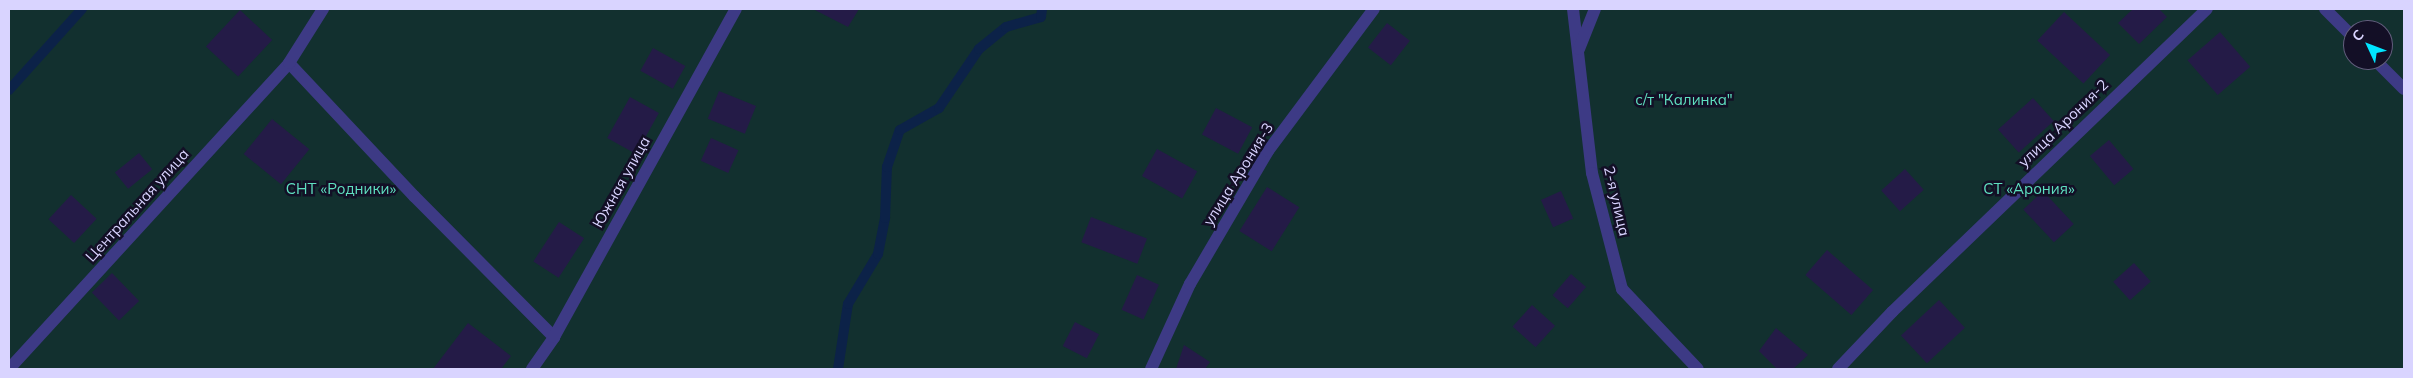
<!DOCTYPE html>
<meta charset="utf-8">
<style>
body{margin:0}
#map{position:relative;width:2413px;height:378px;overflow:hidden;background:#130f26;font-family:Mulish,sans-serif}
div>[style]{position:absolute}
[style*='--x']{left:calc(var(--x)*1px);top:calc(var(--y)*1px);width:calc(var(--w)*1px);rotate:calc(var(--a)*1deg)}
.green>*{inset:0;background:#12302f}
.stream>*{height:10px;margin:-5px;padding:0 5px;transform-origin:5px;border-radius:5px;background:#0c2248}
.building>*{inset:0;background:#241b47;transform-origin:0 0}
.minor>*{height:12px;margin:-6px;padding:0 6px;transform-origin:6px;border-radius:6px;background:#3d3a85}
span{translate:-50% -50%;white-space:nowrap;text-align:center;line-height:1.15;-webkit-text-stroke:5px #130f26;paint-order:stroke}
.park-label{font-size:15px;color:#5fe0c0}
.street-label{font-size:15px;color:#d9d4ff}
.frame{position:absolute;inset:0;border:10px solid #d9d4ff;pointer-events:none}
.north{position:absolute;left:2343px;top:20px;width:50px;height:50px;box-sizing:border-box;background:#130f26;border:1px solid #625e7d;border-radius:50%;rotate:313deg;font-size:14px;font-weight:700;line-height:20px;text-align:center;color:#d9d4ff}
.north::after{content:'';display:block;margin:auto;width:18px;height:22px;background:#00e5ff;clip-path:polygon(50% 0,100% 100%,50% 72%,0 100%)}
</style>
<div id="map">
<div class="green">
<i style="clip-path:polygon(evenodd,9px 9px,2404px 9px,2404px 369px,9px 369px,9px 9px,2353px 30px,2383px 30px,2383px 60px,2353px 60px,2353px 30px)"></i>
</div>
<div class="stream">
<i style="--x:9;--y:90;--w:109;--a:-48"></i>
<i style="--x:838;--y:369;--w:66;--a:-81.3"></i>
<i style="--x:848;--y:304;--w:58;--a:-59"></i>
<i style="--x:878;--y:254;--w:37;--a:-79"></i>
<i style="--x:885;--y:218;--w:51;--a:-87.8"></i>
<i style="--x:887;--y:167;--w:39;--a:-71"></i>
<i style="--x:900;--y:130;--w:45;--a:-29.4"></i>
<i style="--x:939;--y:108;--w:71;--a:-55.9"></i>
<i style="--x:979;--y:49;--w:35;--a:-39"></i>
<i style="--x:1006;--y:27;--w:36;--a:-16"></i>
<i style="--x:1041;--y:17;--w:8;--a:-83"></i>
</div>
<div class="building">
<i style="clip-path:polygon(813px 9px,859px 9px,848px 27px)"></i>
<i style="clip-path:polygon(2133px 9px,2159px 9px,2167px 17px,2139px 44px,2118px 23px)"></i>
<i style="left:240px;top:10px;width:44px;height:50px;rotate:43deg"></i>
<i style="left:2064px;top:12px;width:63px;height:39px;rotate:43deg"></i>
<i style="left:1387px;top:23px;width:29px;height:31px;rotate:38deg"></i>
<i style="left:2220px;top:32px;width:46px;height:43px;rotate:49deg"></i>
<i style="left:653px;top:48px;width:37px;height:26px;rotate:29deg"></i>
<i style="left:719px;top:91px;width:40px;height:30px;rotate:22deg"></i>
<i style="left:630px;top:97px;width:33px;height:47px;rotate:29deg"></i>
<i style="left:2033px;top:98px;width:31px;height:47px;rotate:48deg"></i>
<i style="left:1216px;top:108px;width:41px;height:30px;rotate:28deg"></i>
<i style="left:272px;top:119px;width:48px;height:45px;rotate:39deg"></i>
<i style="left:711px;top:138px;width:30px;height:25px;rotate:24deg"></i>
<i style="left:2109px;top:140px;width:38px;height:25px;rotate:50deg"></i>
<i style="left:1157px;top:149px;width:46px;height:31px;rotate:29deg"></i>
<i style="left:139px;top:153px;width:21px;height:31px;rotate:51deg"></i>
<i style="left:1905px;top:169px;width:28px;height:32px;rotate:48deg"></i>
<i style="left:1267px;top:187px;width:38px;height:52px;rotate:32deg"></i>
<i style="left:1561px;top:191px;width:30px;height:22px;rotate:66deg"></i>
<i style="left:2043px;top:191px;width:45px;height:27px;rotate:47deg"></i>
<i style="left:71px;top:195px;width:35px;height:33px;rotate:43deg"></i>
<i style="left:1091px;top:217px;width:60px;height:27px;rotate:21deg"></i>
<i style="left:559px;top:222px;width:30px;height:47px;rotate:33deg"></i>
<i style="left:1827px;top:250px;width:61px;height:33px;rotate:41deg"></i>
<i style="left:2134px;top:263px;width:25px;height:28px;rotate:48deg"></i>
<i style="left:112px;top:273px;width:39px;height:28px;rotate:46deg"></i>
<i style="left:1571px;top:274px;width:20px;height:28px;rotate:41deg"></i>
<i style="left:1137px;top:275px;width:24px;height:38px;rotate:24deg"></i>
<i style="left:1939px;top:300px;width:38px;height:52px;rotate:47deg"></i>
<i style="left:1532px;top:305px;width:31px;height:29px;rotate:42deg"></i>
<i style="left:1075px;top:322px;width:27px;height:27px;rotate:27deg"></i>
<i style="clip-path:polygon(468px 323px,511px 356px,501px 369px,433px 369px)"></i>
<i style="clip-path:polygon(1776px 328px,1808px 355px,1793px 369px,1777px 369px,1759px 351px)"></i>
<i style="clip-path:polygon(1184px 345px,1210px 362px,1205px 369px,1176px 369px)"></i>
</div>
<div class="minor">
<i style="--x:1573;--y:9;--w:165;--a:83.4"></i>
<i style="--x:1592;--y:173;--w:120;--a:75.5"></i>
<i style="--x:1622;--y:289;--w:110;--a:46.5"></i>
<i style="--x:2325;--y:9;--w:40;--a:45"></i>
<i style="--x:1579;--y:49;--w:43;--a:-68.2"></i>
<i style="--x:2375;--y:60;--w:41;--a:45"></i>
<i style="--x:289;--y:63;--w:183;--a:46.8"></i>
<i style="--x:414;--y:196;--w:199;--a:45.2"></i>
<i style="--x:9;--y:369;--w:415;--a:-47.5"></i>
<i style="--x:289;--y:63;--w:64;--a:-57.8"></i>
<i style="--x:532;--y:369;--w:39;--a:-55"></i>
<i style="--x:554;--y:337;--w:375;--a:-61"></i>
<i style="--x:1151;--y:369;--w:94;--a:-65.4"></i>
<i style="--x:1190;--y:284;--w:154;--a:-59.6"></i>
<i style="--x:1268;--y:151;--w:177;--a:-53.3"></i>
<i style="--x:1838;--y:369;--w:79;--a:-46.5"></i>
<i style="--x:1892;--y:312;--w:437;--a:-43.9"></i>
</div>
<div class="park-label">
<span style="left:1684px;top:100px">с/т "Калинка"</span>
<span style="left:341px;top:189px">СНТ «Родники»</span>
<span style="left:2029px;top:189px">СТ «Арония»</span>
</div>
<div class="street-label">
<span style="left:2063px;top:123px;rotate:-44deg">улица Арония-2</span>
<span style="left:1238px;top:174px;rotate:-58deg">улица Арония-3</span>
<span style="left:621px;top:182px;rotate:-61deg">Южная улица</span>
<span style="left:1617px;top:201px;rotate:77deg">2-я улица</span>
<span style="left:137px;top:205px;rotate:-48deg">Центральная улица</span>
</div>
<div class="frame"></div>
<div class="north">С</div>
</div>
